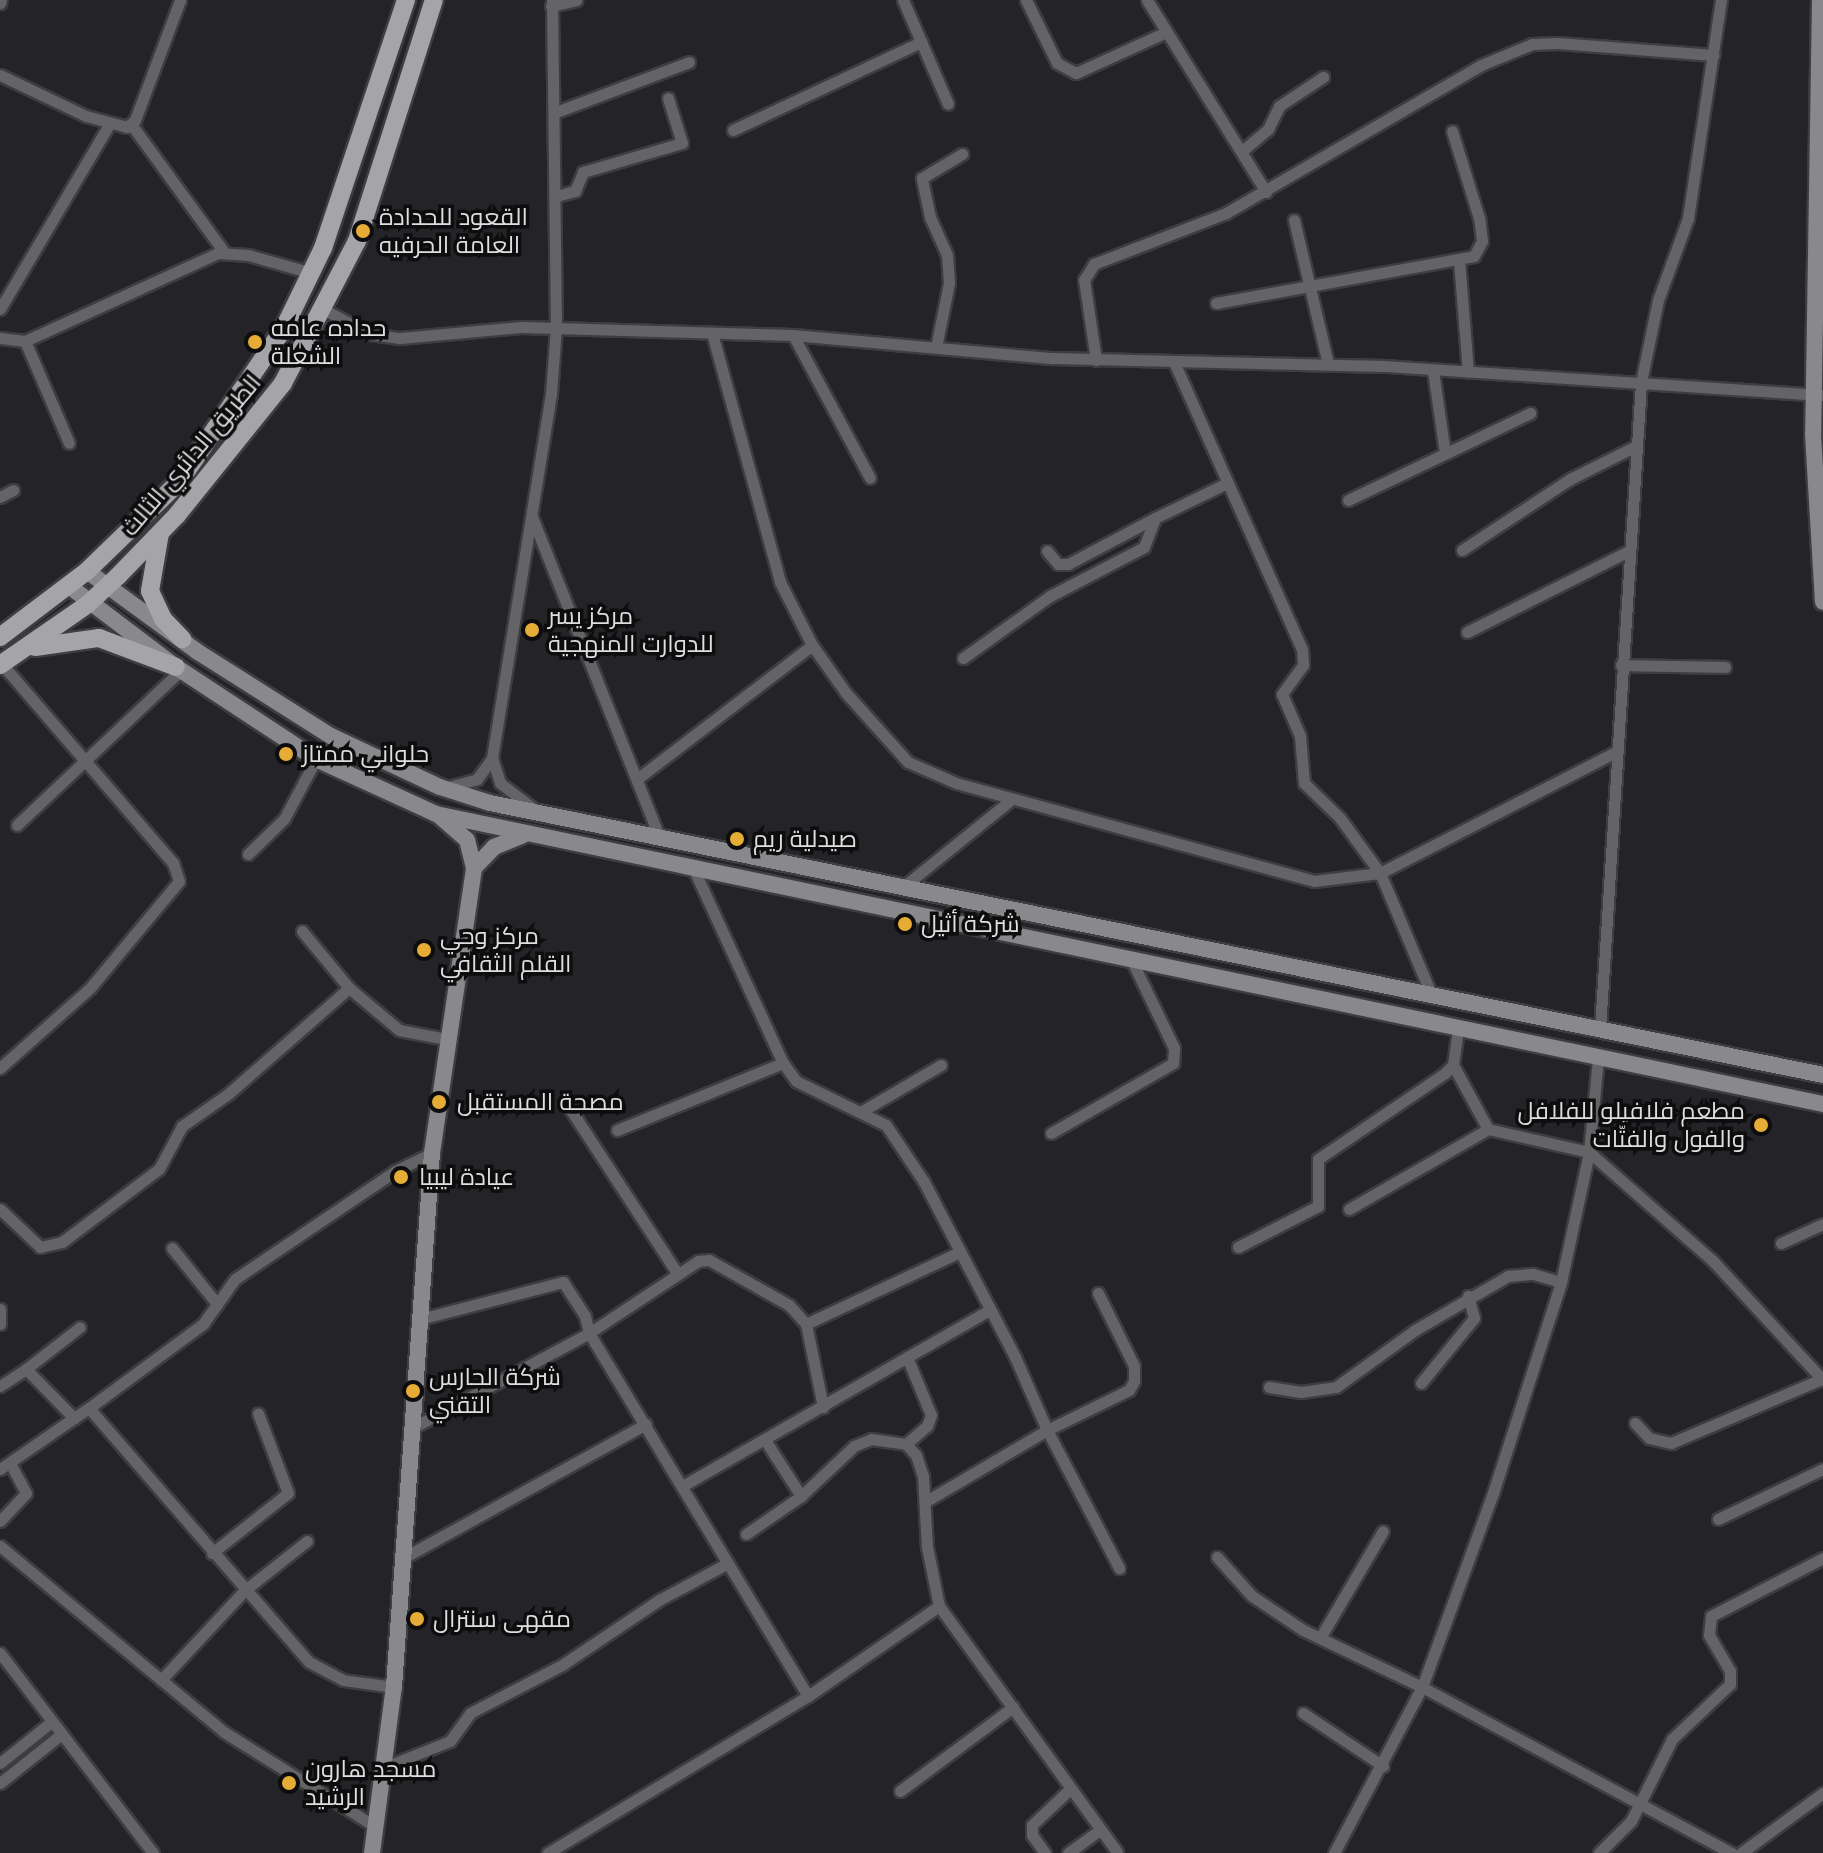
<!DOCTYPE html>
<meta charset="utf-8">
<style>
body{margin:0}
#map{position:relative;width:1823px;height:1853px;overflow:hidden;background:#242327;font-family:"PT Sans",Cairo,sans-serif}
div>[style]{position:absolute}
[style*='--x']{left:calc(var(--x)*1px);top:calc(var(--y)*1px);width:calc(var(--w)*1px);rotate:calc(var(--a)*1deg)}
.roads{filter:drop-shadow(2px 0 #3e3d41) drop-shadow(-2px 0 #3e3d41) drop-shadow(0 2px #3e3d41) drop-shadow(0 -2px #3e3d41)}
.street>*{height:11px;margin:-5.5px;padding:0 5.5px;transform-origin:5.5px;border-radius:5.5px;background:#646466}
.secondary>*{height:16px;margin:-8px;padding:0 8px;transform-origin:8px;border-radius:8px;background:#89888b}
.primary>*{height:18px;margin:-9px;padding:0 9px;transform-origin:9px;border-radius:9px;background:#a5a4a8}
.dots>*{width:22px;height:22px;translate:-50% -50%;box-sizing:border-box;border:4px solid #0d0d0e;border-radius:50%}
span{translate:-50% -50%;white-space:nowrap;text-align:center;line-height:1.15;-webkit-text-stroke:7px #0d0d0e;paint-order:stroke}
.poi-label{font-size:24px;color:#dedddf}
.left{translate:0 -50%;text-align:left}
.right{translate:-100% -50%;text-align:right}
.street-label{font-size:24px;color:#dedddf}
</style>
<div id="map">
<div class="roads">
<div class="street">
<i style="--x:903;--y:0;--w:113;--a:66.6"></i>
<i style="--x:1026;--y:0;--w:70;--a:63.8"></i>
<i style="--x:1057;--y:63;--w:21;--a:28"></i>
<i style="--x:1076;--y:73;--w:99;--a:-24.5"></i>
<i style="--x:1147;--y:0;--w:226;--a:58.2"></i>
<i style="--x:0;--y:3;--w:3;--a:-72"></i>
<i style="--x:551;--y:6;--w:26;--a:-13"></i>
<i style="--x:0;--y:75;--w:95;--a:25.5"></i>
<i style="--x:86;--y:116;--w:42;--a:15"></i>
<i style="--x:127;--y:127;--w:11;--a:-41"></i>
<i style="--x:135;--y:120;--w:128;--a:-69.4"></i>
<i style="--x:556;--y:112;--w:142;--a:-20.6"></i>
<i style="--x:131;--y:124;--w:158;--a:54"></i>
<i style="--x:733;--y:130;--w:208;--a:-25.1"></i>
<i style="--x:1242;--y:151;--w:34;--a:-40"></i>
<i style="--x:1268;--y:129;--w:25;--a:-64"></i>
<i style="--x:1279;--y:106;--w:53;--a:-33.4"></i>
<i style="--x:556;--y:196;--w:20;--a:-15"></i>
<i style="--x:575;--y:191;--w:21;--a:-67"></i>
<i style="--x:583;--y:172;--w:103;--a:-16.3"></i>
<i style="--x:682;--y:143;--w:47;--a:-107.3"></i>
<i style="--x:1294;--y:220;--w:148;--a:76.7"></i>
<i style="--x:1459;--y:260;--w:112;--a:85.4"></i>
<i style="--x:1216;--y:303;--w:262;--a:-10.3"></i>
<i style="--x:1474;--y:256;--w:17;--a:-62"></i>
<i style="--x:1482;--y:241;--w:23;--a:-97"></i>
<i style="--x:1479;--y:218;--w:91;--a:-107.2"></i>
<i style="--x:0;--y:309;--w:214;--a:-59.4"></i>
<i style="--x:325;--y:310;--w:51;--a:28.1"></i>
<i style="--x:370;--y:334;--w:30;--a:8"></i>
<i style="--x:400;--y:338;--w:121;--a:-5.2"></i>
<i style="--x:521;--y:327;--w:272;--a:1.7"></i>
<i style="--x:793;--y:335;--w:261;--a:5.1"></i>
<i style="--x:1053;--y:358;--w:332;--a:1.4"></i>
<i style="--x:1385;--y:366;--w:439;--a:3.8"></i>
<i style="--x:712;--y:333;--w:258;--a:74.7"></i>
<i style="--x:780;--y:582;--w:71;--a:63.1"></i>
<i style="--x:812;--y:645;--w:59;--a:54.7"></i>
<i style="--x:846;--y:693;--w:93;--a:48.1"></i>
<i style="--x:908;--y:762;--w:52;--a:23.6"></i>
<i style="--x:956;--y:783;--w:371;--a:15.3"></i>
<i style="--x:1314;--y:881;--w:66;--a:-6.9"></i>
<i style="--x:1380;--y:873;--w:264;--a:-27.2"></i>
<i style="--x:793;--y:335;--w:162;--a:61.7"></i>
<i style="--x:0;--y:338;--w:25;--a:7"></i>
<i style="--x:25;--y:341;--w:212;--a:-24.5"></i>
<i style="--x:218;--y:253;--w:30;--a:4"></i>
<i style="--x:248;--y:255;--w:66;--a:15.7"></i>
<i style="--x:25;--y:341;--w:111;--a:66.7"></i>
<i style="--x:936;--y:347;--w:65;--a:-78.5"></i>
<i style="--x:949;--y:283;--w:28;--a:-94"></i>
<i style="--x:947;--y:255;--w:42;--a:-114.1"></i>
<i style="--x:930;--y:217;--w:40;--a:-102"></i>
<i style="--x:922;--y:178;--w:47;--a:-31"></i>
<i style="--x:1096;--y:360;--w:81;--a:-98.5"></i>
<i style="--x:1084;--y:280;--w:19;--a:-58"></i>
<i style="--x:1094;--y:264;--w:142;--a:-21.1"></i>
<i style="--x:1226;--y:213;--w:295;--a:-30.1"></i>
<i style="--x:1481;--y:65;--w:55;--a:-22.4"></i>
<i style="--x:1532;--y:44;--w:26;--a:-2"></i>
<i style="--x:1558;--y:43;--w:156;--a:4.4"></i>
<i style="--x:1174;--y:362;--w:314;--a:66"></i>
<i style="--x:1302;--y:649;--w:16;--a:86"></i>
<i style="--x:1303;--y:665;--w:36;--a:126"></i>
<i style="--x:1282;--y:694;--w:46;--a:66.8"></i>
<i style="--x:1300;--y:736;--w:47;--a:85.1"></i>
<i style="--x:1304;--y:783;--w:50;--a:44.2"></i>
<i style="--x:1340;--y:818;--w:68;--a:54"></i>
<i style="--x:1380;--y:873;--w:134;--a:67.1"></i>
<i style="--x:1433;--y:371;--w:83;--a:81.7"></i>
<i style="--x:0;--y:497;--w:15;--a:-28"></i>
<i style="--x:1348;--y:500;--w:202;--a:-25.5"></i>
<i style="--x:532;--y:517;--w:347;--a:68.3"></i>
<i style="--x:1462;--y:550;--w:129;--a:-33.3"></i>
<i style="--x:1570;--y:479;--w:74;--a:-26.6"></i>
<i style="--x:1047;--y:551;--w:17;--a:50"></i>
<i style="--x:1058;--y:564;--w:10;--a:0"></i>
<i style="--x:1068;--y:564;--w:98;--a:-27.9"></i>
<i style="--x:1467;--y:632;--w:181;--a:-26.6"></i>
<i style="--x:963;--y:658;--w:107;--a:-35.5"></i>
<i style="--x:1050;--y:596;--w:106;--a:-27.5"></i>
<i style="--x:1144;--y:547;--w:31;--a:-69"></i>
<i style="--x:1155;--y:518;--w:80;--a:-25.9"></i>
<i style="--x:1621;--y:665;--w:104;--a:1.1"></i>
<i style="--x:492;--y:758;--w:26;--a:72"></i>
<i style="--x:500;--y:783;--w:44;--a:37.6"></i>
<i style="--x:637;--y:779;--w:220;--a:-37.4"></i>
<i style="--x:448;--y:787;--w:30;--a:-15"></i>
<i style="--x:477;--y:779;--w:26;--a:-54"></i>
<i style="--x:492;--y:758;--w:369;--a:-80.8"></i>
<i style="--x:551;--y:394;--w:66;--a:-85.7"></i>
<i style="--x:556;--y:328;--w:328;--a:-90.7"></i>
<i style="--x:17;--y:825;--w:226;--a:-43.4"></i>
<i style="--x:248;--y:854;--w:50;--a:-44.2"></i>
<i style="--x:284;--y:819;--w:68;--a:-61.9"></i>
<i style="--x:695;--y:872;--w:210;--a:65.3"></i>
<i style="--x:783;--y:1063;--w:22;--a:54"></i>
<i style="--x:796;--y:1081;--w:100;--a:26.1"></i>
<i style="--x:886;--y:1125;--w:69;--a:56.3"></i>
<i style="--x:924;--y:1182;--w:197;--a:62.5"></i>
<i style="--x:1015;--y:1357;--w:80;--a:66.3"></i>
<i style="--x:1047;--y:1430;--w:142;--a:149.5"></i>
<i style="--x:903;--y:887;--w:140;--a:-38.9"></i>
<i style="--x:302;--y:931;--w:74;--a:50.5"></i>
<i style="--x:349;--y:988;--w:65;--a:40"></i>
<i style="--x:399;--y:1030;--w:48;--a:10.8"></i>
<i style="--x:1600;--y:1029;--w:648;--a:-86.37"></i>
<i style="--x:1641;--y:382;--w:84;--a:-78.3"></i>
<i style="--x:1658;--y:300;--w:87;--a:-69.9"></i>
<i style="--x:1688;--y:218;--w:220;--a:-81.4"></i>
<i style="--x:1453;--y:1065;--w:73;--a:61.3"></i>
<i style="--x:1488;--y:1129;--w:104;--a:12.8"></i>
<i style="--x:1589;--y:1152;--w:165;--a:41.3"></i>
<i style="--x:1713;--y:1261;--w:162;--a:47.3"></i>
<i style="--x:0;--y:1068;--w:120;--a:-41.6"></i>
<i style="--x:90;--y:988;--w:139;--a:-50.2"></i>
<i style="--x:179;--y:881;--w:19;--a:-108"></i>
<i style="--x:173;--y:863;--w:262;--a:-130.7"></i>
<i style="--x:567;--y:1104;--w:203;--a:56.9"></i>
<i style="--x:864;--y:1110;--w:89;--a:-30.3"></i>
<i style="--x:617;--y:1130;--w:179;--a:-22"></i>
<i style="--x:1051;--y:1133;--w:141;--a:-29.8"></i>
<i style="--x:1173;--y:1063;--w:15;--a:-86"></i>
<i style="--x:1174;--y:1048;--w:97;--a:-115.8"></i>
<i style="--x:0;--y:1209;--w:55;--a:43.5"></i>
<i style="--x:40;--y:1247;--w:23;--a:-13"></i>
<i style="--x:62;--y:1242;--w:121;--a:-37"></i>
<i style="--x:159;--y:1169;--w:49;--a:-61.9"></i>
<i style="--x:182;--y:1126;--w:56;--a:-34.8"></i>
<i style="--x:228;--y:1094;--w:161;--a:-41.2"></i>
<i style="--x:1349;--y:1209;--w:160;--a:-29.9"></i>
<i style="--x:1781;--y:1243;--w:46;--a:-24.3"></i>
<i style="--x:1238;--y:1247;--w:90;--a:-27.1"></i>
<i style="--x:1318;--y:1206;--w:47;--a:-90"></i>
<i style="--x:1318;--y:1159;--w:153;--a:-34.1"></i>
<i style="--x:1445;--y:1073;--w:11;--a:-45"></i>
<i style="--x:1453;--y:1065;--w:36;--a:-82"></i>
<i style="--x:172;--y:1248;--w:72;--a:51.2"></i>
<i style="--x:1098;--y:1293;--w:81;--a:63.7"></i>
<i style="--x:1134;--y:1366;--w:15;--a:90"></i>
<i style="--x:1134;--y:1381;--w:10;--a:119"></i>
<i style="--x:1129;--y:1390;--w:91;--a:154"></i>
<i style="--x:1047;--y:1430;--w:156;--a:62.4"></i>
<i style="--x:0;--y:1309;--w:15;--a:90"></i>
<i style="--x:420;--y:1319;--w:148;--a:-14.5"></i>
<i style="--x:563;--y:1282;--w:40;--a:57.1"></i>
<i style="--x:585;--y:1316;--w:17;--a:77"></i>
<i style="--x:589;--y:1333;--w:131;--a:-33.4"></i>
<i style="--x:698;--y:1261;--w:11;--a:-5"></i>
<i style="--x:709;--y:1260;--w:92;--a:29.4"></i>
<i style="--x:789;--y:1305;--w:25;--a:48"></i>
<i style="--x:806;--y:1324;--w:85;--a:78.4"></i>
<i style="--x:806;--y:1324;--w:170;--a:-25.1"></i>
<i style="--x:26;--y:1369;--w:68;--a:-37.9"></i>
<i style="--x:1421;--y:1383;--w:84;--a:-50.8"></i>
<i style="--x:1474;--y:1318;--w:23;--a:-105"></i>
<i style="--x:0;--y:1386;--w:31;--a:-33"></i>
<i style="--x:26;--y:1369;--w:69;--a:45.6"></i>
<i style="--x:74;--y:1418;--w:18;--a:-34"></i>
<i style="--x:1269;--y:1387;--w:32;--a:9"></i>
<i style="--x:1301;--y:1392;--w:35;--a:-8"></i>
<i style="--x:1336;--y:1387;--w:97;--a:-35.8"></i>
<i style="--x:1415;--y:1330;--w:108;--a:-30.1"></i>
<i style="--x:1508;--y:1276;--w:25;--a:-5"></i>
<i style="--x:1533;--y:1274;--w:29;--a:16"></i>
<i style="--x:1635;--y:1423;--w:21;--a:47"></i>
<i style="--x:1649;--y:1438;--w:23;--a:13"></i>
<i style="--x:1671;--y:1443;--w:164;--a:-23"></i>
<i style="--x:414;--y:1427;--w:199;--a:-28.2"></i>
<i style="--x:589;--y:1333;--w:424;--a:58.9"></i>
<i style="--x:808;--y:1696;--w:304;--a:148.9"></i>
<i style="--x:765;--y:1440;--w:67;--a:57.3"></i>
<i style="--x:906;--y:1444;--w:28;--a:-41"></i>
<i style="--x:927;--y:1426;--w:12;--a:-70"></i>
<i style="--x:931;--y:1415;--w:63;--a:-112.5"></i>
<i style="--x:0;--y:1469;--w:90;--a:-34.6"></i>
<i style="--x:684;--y:1485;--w:352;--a:-29.8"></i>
<i style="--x:1718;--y:1519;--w:116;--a:-25.5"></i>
<i style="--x:0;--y:1521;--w:38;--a:-47"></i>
<i style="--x:26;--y:1493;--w:34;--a:-118"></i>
<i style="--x:746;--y:1534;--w:67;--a:-34.6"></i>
<i style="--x:801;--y:1496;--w:73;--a:-43.3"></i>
<i style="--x:854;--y:1446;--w:18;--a:-22"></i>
<i style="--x:871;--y:1439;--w:35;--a:8"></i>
<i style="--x:906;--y:1444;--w:15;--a:48"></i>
<i style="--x:916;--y:1455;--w:22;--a:72"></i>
<i style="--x:923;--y:1476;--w:71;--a:86.8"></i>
<i style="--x:927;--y:1547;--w:60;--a:78.5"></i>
<i style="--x:939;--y:1606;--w:304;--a:54.1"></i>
<i style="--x:0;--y:1546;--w:291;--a:39.7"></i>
<i style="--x:224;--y:1732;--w:179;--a:32"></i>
<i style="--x:212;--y:1553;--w:97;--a:-38.3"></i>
<i style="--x:288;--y:1493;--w:85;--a:-110.6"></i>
<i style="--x:405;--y:1557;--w:275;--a:-28.9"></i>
<i style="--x:1217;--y:1557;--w:52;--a:48.1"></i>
<i style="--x:1252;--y:1596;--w:61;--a:33.7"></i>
<i style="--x:1303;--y:1630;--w:132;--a:25.6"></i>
<i style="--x:1422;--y:1687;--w:352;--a:28.2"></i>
<i style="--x:1320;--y:1638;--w:124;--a:-59.5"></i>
<i style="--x:0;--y:1653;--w:252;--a:52.6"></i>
<i style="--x:161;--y:1680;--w:123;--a:-47"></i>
<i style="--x:245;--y:1590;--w:79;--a:-38.3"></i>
<i style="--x:394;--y:1687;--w:51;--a:-172.2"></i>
<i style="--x:343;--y:1680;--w:38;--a:-152"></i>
<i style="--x:309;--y:1662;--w:336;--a:-130.9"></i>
<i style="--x:89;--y:1408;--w:142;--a:-36.4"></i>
<i style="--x:203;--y:1324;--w:55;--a:-54.6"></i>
<i style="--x:235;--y:1279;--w:193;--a:-34"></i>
<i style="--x:395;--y:1171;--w:41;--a:-25.9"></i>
<i style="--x:808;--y:1696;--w:159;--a:-34.5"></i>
<i style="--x:1303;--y:1713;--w:96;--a:33.5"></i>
<i style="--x:0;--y:1763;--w:64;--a:-38.7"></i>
<i style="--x:385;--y:1767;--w:70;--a:-21.8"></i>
<i style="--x:450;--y:1741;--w:34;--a:-54"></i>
<i style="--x:470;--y:1713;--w:104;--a:-27.6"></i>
<i style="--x:562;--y:1665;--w:117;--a:-33.8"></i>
<i style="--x:659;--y:1600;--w:78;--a:-28.2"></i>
<i style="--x:0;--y:1783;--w:75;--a:-38.5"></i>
<i style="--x:900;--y:1791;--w:141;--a:-36.6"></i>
<i style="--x:1045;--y:1853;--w:22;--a:-126"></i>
<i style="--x:1032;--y:1835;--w:10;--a:-90"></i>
<i style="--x:1032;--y:1825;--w:52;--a:-43.5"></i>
<i style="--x:1068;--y:1853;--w:39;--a:-36"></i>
<i style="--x:1334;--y:1853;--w:188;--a:-62.1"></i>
<i style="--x:1422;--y:1687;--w:207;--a:-69.9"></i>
<i style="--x:1493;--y:1493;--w:222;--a:-72.1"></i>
<i style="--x:1561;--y:1282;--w:133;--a:-77.8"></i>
<i style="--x:1589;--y:1152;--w:94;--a:-84.5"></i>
<i style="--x:1599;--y:1853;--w:45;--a:-45"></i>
<i style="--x:1631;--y:1821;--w:92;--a:-63.4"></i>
<i style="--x:1672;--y:1739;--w:80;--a:-43.5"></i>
<i style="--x:1730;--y:1684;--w:13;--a:-90"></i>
<i style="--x:1730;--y:1671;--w:42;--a:-120.3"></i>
<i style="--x:1709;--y:1635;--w:19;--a:-84"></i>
<i style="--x:1711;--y:1616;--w:126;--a:-27.4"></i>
<i style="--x:1741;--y:1853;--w:102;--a:-36.2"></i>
</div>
<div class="secondary">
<i style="--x:1820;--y:0;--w:434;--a:90.9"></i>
<i style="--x:1813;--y:434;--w:168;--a:86.6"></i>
<i style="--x:87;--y:571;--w:137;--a:36.1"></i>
<i style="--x:198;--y:652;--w:157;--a:32.3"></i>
<i style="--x:331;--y:736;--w:120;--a:25.1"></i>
<i style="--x:440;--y:787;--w:52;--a:17.7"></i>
<i style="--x:490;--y:803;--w:1360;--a:11.53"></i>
<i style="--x:69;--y:586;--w:134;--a:37.1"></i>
<i style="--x:176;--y:667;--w:168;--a:33.3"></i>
<i style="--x:316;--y:759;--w:132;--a:24.6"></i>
<i style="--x:436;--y:814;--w:1417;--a:11.81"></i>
<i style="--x:474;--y:868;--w:29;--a:-46"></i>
<i style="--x:494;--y:847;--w:31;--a:-22"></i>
<i style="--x:372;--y:1853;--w:167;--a:-82.5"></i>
<i style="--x:394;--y:1687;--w:535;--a:-85.93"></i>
<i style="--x:432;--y:1153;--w:288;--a:-81.6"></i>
<i style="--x:474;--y:868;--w:29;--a:-104"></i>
<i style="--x:467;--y:840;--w:35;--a:-139"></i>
</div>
<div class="primary">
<i style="--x:160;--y:533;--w:59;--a:99.8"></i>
<i style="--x:150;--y:591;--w:31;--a:65"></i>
<i style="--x:163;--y:619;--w:28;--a:46"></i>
<i style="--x:0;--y:637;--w:109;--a:-37.2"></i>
<i style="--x:87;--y:571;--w:128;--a:-44.1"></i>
<i style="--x:179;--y:482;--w:186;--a:-55.7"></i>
<i style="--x:284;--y:328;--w:89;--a:-64"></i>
<i style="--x:323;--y:248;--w:262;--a:-71.5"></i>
<i style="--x:35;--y:647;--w:65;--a:-8"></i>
<i style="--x:99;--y:638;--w:82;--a:20.6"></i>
<i style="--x:0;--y:665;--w:107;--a:-34.7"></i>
<i style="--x:88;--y:604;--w:41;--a:-43"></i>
<i style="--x:118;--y:576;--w:85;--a:-46"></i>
<i style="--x:177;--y:515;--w:169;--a:-51.2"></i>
<i style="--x:283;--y:383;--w:160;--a:-62.5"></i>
<i style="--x:357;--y:241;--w:253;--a:-72.3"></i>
</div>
</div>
<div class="dots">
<i style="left:363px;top:231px;background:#e7ac36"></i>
<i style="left:255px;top:342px;background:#e7ac36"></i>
<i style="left:532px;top:630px;background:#e7ac36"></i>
<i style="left:286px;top:754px;background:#e7ac36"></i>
<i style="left:737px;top:839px;background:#e7ac36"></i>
<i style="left:905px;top:924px;background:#e7ac36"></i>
<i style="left:424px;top:950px;background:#e7ac36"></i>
<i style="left:439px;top:1102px;background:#e7ac36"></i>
<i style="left:1761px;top:1125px;background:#e7ac36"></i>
<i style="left:401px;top:1177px;background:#e7ac36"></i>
<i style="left:413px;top:1391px;background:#e7ac36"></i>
<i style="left:417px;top:1619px;background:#e7ac36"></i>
<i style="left:289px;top:1783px;background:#e7ac36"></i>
</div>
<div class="poi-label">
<span class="left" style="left:379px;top:231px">القعود للحدادة<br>العامة الحرفيه</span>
<span class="left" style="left:271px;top:342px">حداده عامه<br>الشعلة</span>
<span class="left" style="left:548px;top:630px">مركز يسر<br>للدوارت المنهجية</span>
<span class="left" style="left:302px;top:754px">حلواني ممتاز</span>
<span class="left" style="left:753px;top:839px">صيدلية ريم</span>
<span class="left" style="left:921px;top:924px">شركة أثيل</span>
<span class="left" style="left:440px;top:950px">مركز وحي<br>القلم الثقافي</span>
<span class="left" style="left:457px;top:1102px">مصحة المستقبل</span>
<span class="right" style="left:1745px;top:1125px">مطعم فلافيلو للفلافل<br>والفول والفتّات</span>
<span class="left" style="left:419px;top:1177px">عيادة ليبيا</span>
<span class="left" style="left:429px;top:1391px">شركة الحارس<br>التقني</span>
<span class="left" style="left:433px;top:1619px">مقهى سنترال</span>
<span class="left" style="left:305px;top:1783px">مسجد هارون<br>الرشيد</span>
</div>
<div class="street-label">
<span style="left:191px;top:455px;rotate:-50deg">الطريق الدائري الثالث</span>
</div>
</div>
